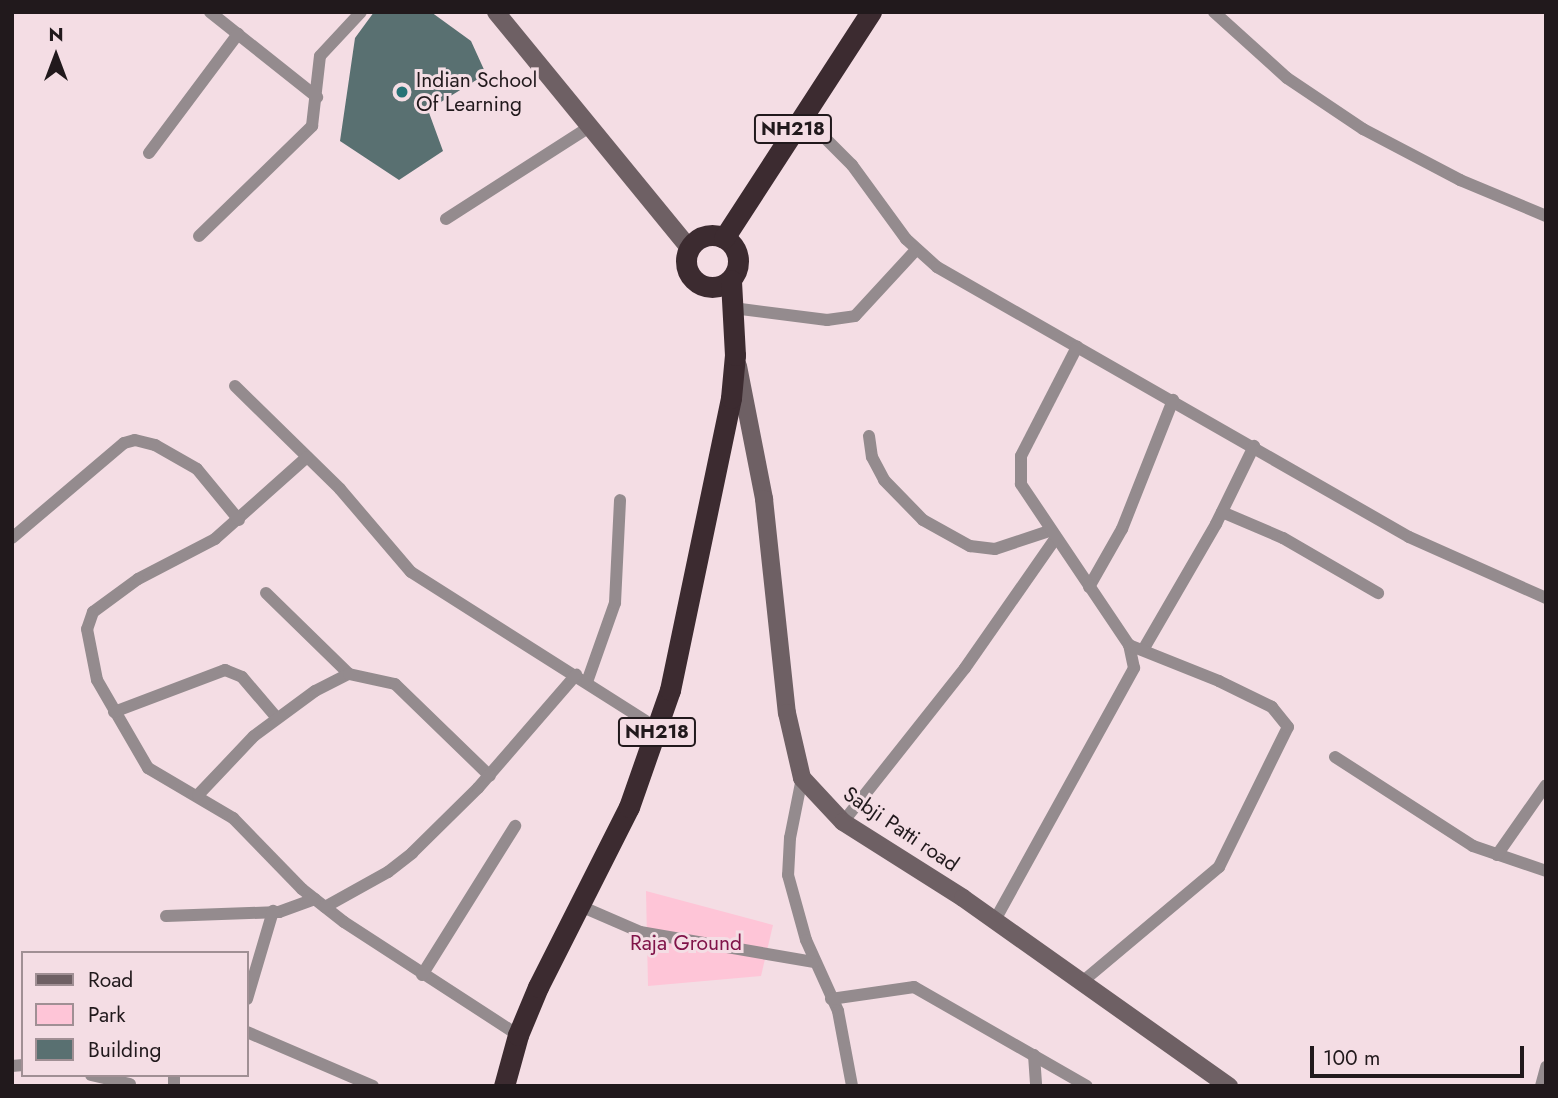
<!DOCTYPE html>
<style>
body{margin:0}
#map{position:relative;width:1558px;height:1098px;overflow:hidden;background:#f4dde4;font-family:Jost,sans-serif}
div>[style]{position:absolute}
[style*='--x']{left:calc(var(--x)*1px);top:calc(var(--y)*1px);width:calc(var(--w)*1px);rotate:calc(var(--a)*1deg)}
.green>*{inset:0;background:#fec5d7}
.building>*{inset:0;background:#597071}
.street>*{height:12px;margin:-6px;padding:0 6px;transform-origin:6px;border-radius:6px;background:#948b8e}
.secondary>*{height:18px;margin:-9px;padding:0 9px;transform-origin:9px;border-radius:9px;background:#6e6064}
.highway>*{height:21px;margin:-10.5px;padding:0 10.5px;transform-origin:10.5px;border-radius:10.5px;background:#3c2b30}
.highway>.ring{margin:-10.5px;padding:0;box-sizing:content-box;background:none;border:21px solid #3c2b30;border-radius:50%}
.dots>*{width:19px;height:19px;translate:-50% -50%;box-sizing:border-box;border:4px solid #f4dde4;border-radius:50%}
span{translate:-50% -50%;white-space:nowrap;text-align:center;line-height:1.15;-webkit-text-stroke:6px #f4dde4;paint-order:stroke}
.shield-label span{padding:2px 5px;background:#f4dde4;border:2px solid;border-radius:5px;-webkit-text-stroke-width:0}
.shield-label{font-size:19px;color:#21191c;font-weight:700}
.poi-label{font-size:21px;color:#21191c}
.left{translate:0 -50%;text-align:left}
.street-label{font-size:21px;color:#21191c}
.park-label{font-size:21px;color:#801449}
.frame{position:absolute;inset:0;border:14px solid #21191c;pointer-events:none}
.legend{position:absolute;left:21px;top:951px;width:228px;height:126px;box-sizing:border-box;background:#f4dde4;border:2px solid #a08f94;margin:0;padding:9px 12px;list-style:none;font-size:21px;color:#21191c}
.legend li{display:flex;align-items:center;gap:14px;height:35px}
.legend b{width:35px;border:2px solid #a08f94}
.north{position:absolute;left:21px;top:21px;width:70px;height:70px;-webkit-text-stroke:5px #f4dde4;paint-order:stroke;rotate:0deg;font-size:19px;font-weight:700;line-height:28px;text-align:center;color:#21191c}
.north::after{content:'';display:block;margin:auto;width:24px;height:32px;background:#21191c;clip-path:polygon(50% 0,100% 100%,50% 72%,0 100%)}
.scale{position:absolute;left:1310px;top:1046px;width:214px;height:32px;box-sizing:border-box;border:4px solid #21191c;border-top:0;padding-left:9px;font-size:21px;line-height:24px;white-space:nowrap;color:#21191c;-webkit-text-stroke:5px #f4dde4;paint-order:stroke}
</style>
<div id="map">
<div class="green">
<i style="clip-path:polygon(646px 891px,773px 925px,761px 976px,648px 986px)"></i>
</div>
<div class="building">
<i style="clip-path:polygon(374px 12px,431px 12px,471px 41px,486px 74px,428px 110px,443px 151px,399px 180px,340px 141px,355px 38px)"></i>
</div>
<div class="street">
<i style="--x:210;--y:12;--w:137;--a:38.5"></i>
<i style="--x:1214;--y:12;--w:98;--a:42.1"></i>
<i style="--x:1287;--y:78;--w:92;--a:33.9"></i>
<i style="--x:1363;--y:129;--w:110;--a:27.7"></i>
<i style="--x:1460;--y:180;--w:93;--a:22.7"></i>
<i style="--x:802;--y:115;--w:71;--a:45"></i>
<i style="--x:852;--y:165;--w:92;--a:53.9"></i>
<i style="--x:906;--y:239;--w:42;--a:42.1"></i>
<i style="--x:937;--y:267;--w:544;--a:29.77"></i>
<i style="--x:1409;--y:537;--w:150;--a:24"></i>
<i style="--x:149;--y:153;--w:149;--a:-53.2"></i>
<i style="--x:446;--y:219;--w:172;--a:-32.7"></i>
<i style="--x:199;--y:236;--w:158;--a:-44.2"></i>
<i style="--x:312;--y:126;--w:70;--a:-83.5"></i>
<i style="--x:320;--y:56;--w:60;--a:-47"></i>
<i style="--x:733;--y:308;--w:95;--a:7.3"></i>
<i style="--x:827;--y:320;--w:28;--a:-8"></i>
<i style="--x:855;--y:316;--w:90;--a:-47.3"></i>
<i style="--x:235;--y:386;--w:147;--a:44.4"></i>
<i style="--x:340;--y:489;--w:109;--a:49.5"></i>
<i style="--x:411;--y:572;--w:293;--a:32.4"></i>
<i style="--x:869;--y:436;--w:21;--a:82"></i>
<i style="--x:872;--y:457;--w:26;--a:62"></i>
<i style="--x:884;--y:480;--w:56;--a:45.7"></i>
<i style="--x:923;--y:520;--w:54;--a:29"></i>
<i style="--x:970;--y:546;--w:25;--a:7"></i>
<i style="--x:995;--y:549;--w:57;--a:-18.4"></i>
<i style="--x:307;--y:457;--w:123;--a:138.3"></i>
<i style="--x:215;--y:539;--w:87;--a:152.5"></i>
<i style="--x:138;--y:579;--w:56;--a:143.7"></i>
<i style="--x:93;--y:612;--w:18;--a:109"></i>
<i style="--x:87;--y:629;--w:52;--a:78.9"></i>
<i style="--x:97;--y:680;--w:102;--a:59.9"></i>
<i style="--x:148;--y:768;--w:99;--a:30.5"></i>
<i style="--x:233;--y:818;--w:99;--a:45.8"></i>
<i style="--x:302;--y:889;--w:53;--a:38.2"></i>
<i style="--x:344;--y:922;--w:207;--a:33"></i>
<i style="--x:1222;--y:512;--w:66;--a:23.1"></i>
<i style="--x:1283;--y:538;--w:110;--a:30.1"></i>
<i style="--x:12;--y:538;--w:147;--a:-40.3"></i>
<i style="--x:124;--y:443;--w:11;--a:-15"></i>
<i style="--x:135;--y:440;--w:21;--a:14"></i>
<i style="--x:155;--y:445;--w:48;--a:29.7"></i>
<i style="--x:197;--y:469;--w:66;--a:50.5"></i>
<i style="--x:1089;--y:587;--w:67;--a:-60.4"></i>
<i style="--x:1122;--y:529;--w:139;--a:-68.4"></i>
<i style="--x:266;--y:593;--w:116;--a:44.3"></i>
<i style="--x:1143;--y:650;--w:146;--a:-59.9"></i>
<i style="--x:1216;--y:524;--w:87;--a:-64"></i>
<i style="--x:587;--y:682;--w:84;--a:-70.5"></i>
<i style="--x:615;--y:603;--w:103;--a:-87.2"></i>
<i style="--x:114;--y:712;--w:119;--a:-20.7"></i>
<i style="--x:225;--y:670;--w:18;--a:22"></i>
<i style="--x:242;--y:677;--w:54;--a:49.5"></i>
<i style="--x:1335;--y:757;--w:164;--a:32.8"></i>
<i style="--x:1473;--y:846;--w:77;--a:18.9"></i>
<i style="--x:802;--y:778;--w:61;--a:101.3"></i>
<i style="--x:790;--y:838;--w:37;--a:93"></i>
<i style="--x:788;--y:875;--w:67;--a:74.5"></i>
<i style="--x:806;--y:940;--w:78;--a:65.7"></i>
<i style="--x:838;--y:1011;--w:76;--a:79.4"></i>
<i style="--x:198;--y:795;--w:81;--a:-46.5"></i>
<i style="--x:254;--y:736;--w:76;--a:-36.4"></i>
<i style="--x:315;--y:691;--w:38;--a:-27"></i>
<i style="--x:349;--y:674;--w:47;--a:12.3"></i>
<i style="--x:395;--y:684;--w:132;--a:44.1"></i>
<i style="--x:843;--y:822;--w:196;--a:-51.6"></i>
<i style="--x:965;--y:668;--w:157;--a:-55.1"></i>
<i style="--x:1497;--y:855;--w:85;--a:-55"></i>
<i style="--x:578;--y:905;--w:68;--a:23.5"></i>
<i style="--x:640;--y:932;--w:177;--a:9.8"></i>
<i style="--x:325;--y:907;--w:72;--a:-29.1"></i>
<i style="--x:388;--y:872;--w:31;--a:-38"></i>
<i style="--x:412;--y:853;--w:93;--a:-44.6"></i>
<i style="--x:478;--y:788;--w:150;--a:-49.1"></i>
<i style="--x:166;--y:916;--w:113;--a:-2"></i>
<i style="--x:279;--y:912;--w:38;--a:-20"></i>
<i style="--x:995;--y:920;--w:288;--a:-61.1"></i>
<i style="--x:1134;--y:668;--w:24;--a:-102"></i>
<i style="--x:1129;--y:645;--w:194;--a:-123.9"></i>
<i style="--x:1021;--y:484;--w:28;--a:-90"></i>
<i style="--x:1021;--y:456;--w:123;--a:-62.8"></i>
<i style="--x:422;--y:975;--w:176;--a:-58"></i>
<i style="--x:1082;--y:982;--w:179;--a:-40"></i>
<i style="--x:1219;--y:867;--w:156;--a:-63.8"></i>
<i style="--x:1288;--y:727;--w:26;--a:-129"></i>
<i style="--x:1272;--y:707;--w:59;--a:-153.9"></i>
<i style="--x:1219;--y:681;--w:97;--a:-158.2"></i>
<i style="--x:247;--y:999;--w:92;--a:-73.5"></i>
<i style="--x:831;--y:999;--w:84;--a:-8.2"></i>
<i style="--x:914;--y:987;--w:199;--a:29.8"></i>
<i style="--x:247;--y:1032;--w:137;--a:23.2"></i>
<i style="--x:1034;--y:1055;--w:31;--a:86"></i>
<i style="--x:12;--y:1066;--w:11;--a:-5"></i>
<i style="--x:91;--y:1075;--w:40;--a:13"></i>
<i style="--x:174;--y:1075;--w:11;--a:90"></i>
<i style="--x:1541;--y:1086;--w:20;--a:-75"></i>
</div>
<div class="secondary">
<i style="--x:496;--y:12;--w:306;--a:50.7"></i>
<i style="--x:738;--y:366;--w:136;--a:78.9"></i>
<i style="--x:764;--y:499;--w:215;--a:83.9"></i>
<i style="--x:787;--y:713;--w:67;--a:77"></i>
<i style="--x:802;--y:778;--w:60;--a:47"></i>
<i style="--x:843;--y:822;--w:142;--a:32.3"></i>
<i style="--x:963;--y:898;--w:326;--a:35.3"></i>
</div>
<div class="highway">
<i class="ring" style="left:686px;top:235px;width:31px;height:31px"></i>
<i style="--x:724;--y:238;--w:270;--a:-57"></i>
<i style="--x:504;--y:1086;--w:53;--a:-74.6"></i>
<i style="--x:518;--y:1035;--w:52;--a:-67.4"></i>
<i style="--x:538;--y:987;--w:202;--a:-63.2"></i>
<i style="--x:629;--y:807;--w:124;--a:-70.7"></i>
<i style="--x:670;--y:690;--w:298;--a:-78.2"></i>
<i style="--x:731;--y:398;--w:43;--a:-84.7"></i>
<i style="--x:735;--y:355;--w:75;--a:-93.1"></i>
</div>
<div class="dots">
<i style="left:402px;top:92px;background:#277276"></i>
</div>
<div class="shield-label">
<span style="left:793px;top:129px">NH218</span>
<span style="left:657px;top:732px">NH218</span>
</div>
<div class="poi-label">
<span class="left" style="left:416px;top:92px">Indian School<br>Of Learning</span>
</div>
<div class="street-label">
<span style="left:901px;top:829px;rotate:34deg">Sabji Patti road</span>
</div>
<div class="park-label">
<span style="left:686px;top:943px">Raja Ground</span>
</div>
<div class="frame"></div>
<ul class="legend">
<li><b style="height:9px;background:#6e6064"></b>Road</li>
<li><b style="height:19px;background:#fec5d7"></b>Park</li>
<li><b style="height:19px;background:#597071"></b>Building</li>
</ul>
<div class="north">N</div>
<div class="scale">100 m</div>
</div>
